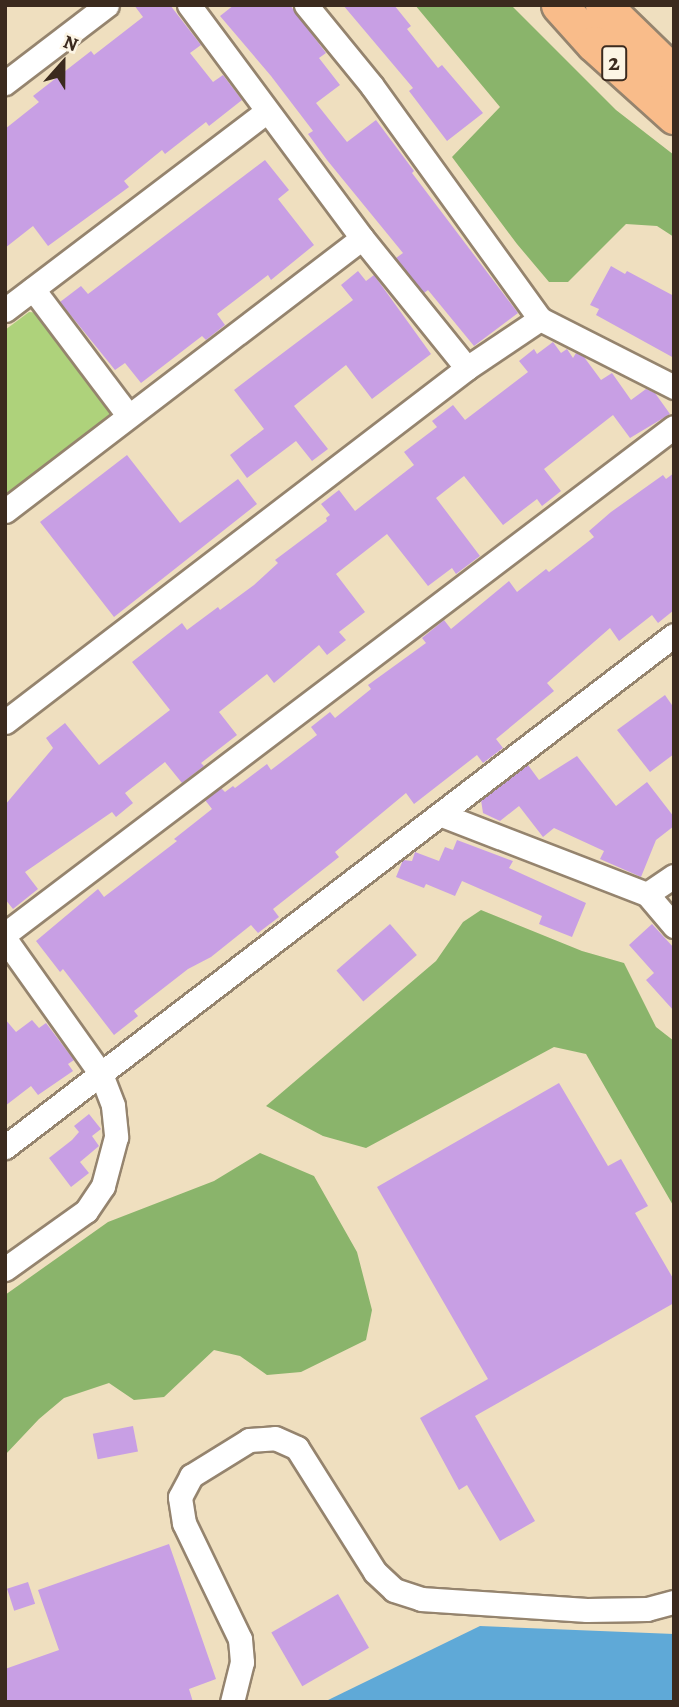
<!DOCTYPE html>
<style>
body{margin:0}
#map{position:relative;width:679px;height:1707px;overflow:hidden;background:#efdfbf;font-family:Alegreya,serif}
div>[style]{position:absolute}
[style*='--x']{left:calc(var(--x)*1px);top:calc(var(--y)*1px);width:calc(var(--w)*1px);rotate:calc(var(--a)*1deg)}
.green>*{inset:0;background:#aed27b}
.forest>*{inset:0;background:#8ab46b}
.water>*{inset:0;background:#5fa9d7}
.building>*{inset:0;background:#c89fe4;transform-origin:0 0}
.roads{filter:drop-shadow(2px 0 #95846e) drop-shadow(-2px 0 #95846e) drop-shadow(0 2px #95846e) drop-shadow(0 -2px #95846e)}
.minor>*{height:23px;margin:-11.5px;padding:0 11.5px;transform-origin:11.5px;border-radius:11.5px;background:#fff}
.highway>*{height:35px;margin:-17.5px;padding:0 17.5px;transform-origin:17.5px;border-radius:17.5px;background:#f9bc8a}
span{translate:-50% -50%;white-space:nowrap;text-align:center;line-height:1.15;-webkit-text-stroke:7px #fcf5e5;paint-order:stroke}
.shield-label span{padding:2px 5px;background:#fcf5e5;border:2px solid;border-radius:5px;-webkit-text-stroke-width:0}
.shield-label{font-size:24px;color:#3b2a1e;font-weight:700}
.frame{position:absolute;inset:0;border:7px solid #3b2a1e;pointer-events:none}
.north{position:absolute;left:28px;top:28px;width:70px;height:70px;-webkit-text-stroke:5px #fcf5e5;paint-order:stroke;rotate:21deg;font-size:19px;font-weight:700;line-height:28px;text-align:center;color:#3b2a1e}
.north::after{content:'';display:block;margin:auto;width:24px;height:32px;background:#3b2a1e;clip-path:polygon(50% 0,100% 100%,50% 72%,0 100%)}
</style>
<div id="map">
<div class="green">
<i style="clip-path:polygon(29px 312px,41px 313px,115px 409px,112px 421px,5px 503px,5px 330px)"></i>
</div>
<div class="forest">
<i style="clip-path:polygon(415px 5px,511px 5px,616px 110px,674px 155px,674px 237px,657px 226px,626px 224px,568px 282px,549px 282px,517px 244px,452px 157px,500px 107px)"></i>
<i style="clip-path:polygon(481px 910px,582px 951px,624px 963px,656px 1027px,674px 1041px,674px 1207px,586px 1054px,554px 1047px,366px 1148px,323px 1136px,266px 1106px,436px 961px,463px 922px)"></i>
<i style="clip-path:polygon(260px 1153px,314px 1176px,357px 1252px,372px 1310px,366px 1340px,301px 1372px,267px 1375px,240px 1356px,214px 1350px,164px 1397px,134px 1400px,109px 1383px,64px 1398px,39px 1419px,5px 1455px,5px 1295px,108px 1222px,214px 1181px)"></i>
</div>
<div class="water">
<i style="clip-path:polygon(480px 1626px,674px 1634px,674px 1702px,324px 1702px)"></i>
</div>
<div class="building">
<i style="clip-path:polygon(134px 5px,170px 5px,201px 45px,190px 53px,213px 82px,223px 75px,242px 100px,209px 126px,206px 122px,165px 154px,162px 150px,124px 181px,129px 187px,48px 246px,33px 226px,5px 248px,5px 129px,39px 102px,33px 96px,91px 51px,94px 55px,143px 17px)"></i>
<i style="clip-path:polygon(234px 5px,290px 5px,326px 53px,319px 58px,340px 85px,316px 103px,347px 142px,376px 120px,414px 171px,412px 173px,518px 313px,474px 346px,428px 290px,424px 293px,396px 258px,403px 253px,327px 160px,308px 134px,313px 131px,271px 76px,220px 16px)"></i>
<i style="clip-path:polygon(343px 5px,394px 5px,411px 26px,407px 29px,438px 68px,442px 65px,483px 113px,447px 141px,409px 91px,413px 88px)"></i>
<i style="clip-path:polygon(265px 160px,289px 190px,278px 199px,314px 245px,271px 280px,268px 275px,217px 314px,225px 325px,206px 340px,202px 336px,141px 383px,125px 363px,115px 370px,60px 302px,81px 286px,88px 294px)"></i>
<i style="clip-path:polygon(611px 266px,625px 274px,627px 271px,674px 296px,674px 358px,596px 315px,599px 309px,590px 305px)"></i>
<i style="clip-path:polygon(358px 271px,366px 281px,374px 275px,431px 354px,372px 399px,346px 365px,294px 406px,328px 449px,312px 461px,296px 441px,247px 478px,230px 455px,264px 429px,234px 390px,353px 300px,341px 285px)"></i>
<i style="clip-path:polygon(553px 342px,561px 353px,567px 349px,573px 358px,576px 353px,584px 357px,601px 380px,612px 373px,631px 400px,646px 389px,655px 393px,670px 414px,630px 438px,613px 415px,544px 469px,561px 491px,542px 506px,537px 499px,503px 525px,464px 476px,436px 498px,480px 556px,456px 574px,452px 568px,428px 586px,387px 534px,336px 574px,365px 612px,339px 632px,346px 640px,327px 655px,319px 645px,274px 683px,267px 674px,219px 712px,237px 735px,201px 763px,204px 766px,182px 783px,165px 762px,125px 793px,133px 803px,116px 817px,112px 812px,25px 872px,38px 889px,13px 909px,5px 899px,5px 805px,53px 748px,46px 738px,65px 723px,99px 765px,170px 710px,132px 662px,182px 623px,187px 630px,218px 607px,220px 610px,254px 585px,278px 563px,275px 560px,327px 521px,326px 518px,330px 515px,321px 504px,339px 490px,355px 511px,414px 465px,404px 452px,437px 427px,432px 421px,453px 405px,465px 420px,528px 372px,519px 361px,534px 349px,537px 354px)"></i>
<i style="clip-path:polygon(127px 455px,180px 523px,238px 479px,257px 504px,114px 617px,40px 522px)"></i>
<i style="clip-path:polygon(674px 473px,674px 610px,658px 623px,652px 615px,619px 641px,610px 628px,547px 683px,554px 691px,496px 739px,503px 748px,483px 763px,477px 755px,414px 804px,406px 793px,335px 852px,339px 857px,273px 909px,279px 917px,258px 933px,251px 925px,211px 957px,188px 969px,134px 1011px,138px 1016px,114px 1035px,63px 969px,60px 972px,36px 941px,98px 889px,104px 897px,177px 841px,174px 839px,212px 809px,205px 800px,221px 788px,225px 792px,233px 786px,235px 788px,267px 764px,271px 770px,317px 735px,311px 727px,330px 712px,335px 718px,371px 689px,368px 685px,426px 643px,422px 638px,444px 620px,451px 629px,509px 581px,517px 592px,546px 569px,549px 572px,594px 537px,589px 531px,611px 512px,663px 475px,666px 479px)"></i>
<i style="clip-path:polygon(665px 695px,674px 708px,674px 754px,650px 772px,617px 730px)"></i>
<i style="clip-path:polygon(577px 756px,616px 806px,647px 782px,674px 817px,674px 826px,656px 840px,641px 877px,600px 859px,604px 851px,554px 828px,543px 837px,519px 806px,500px 821px,483px 813px,481px 800px,528px 765px,539px 780px)"></i>
<i style="clip-path:polygon(457px 840px,513px 861px,509px 868px,586px 903px,572px 937px,539px 924px,542px 916px,462px 881px,455px 896px,426px 884px,424px 888px,396px 877px,403px 860px,412px 861px,415px 852px,439px 861px,445px 847px,453px 850px)"></i>
<i style="left:390px;top:924px;width:41px;height:71px;rotate:49deg"></i>
<i style="clip-path:polygon(652px 924px,674px 948px,674px 1011px,646px 980px,654px 973px,629px 945px)"></i>
<i style="clip-path:polygon(5px 1019px,16px 1032px,32px 1020px,39px 1028px,46px 1023px,74px 1060px,68px 1064px,73px 1071px,38px 1095px,31px 1086px,5px 1106px)"></i>
<i style="clip-path:polygon(559px 1083px,608px 1166px,621px 1159px,648px 1206px,635px 1213px,674px 1280px,674px 1303px,475px 1416px,535px 1521px,500px 1541px,467px 1485px,459px 1490px,420px 1418px,488px 1379px,377px 1187px)"></i>
<i style="clip-path:polygon(89px 1114px,101px 1129px,92px 1136px,99px 1146px,80px 1162px,89px 1173px,71px 1187px,49px 1158px,72px 1140px,79px 1132px,74px 1126px)"></i>
<i style="left:133px;top:1426px;width:26px;height:41px;rotate:79deg"></i>
<i style="clip-path:polygon(169px 1544px,216px 1679px,189px 1689px,193px 1702px,5px 1702px,5px 1669px,59px 1650px,38px 1590px)"></i>
<i style="left:28px;top:1582px;width:23px;height:22px;rotate:72deg"></i>
<i style="left:338px;top:1594px;width:62px;height:77px;rotate:60deg"></i>
</div>
<div class="roads">
<div class="minor">
<i style="--x:189;--y:5;--w:290;--a:53.4"></i>
<i style="--x:362;--y:238;--w:167;--a:51.1"></i>
<i style="--x:306;--y:5;--w:104;--a:50.8"></i>
<i style="--x:372;--y:86;--w:287;--a:54.2"></i>
<i style="--x:540;--y:319;--w:150;--a:26.9"></i>
<i style="--x:5;--y:83;--w:128;--a:-37.4"></i>
<i style="--x:33;--y:289;--w:158;--a:53"></i>
<i style="--x:5;--y:310;--w:328;--a:-37.2"></i>
<i style="--x:5;--y:511;--w:449;--a:-37.4"></i>
<i style="--x:5;--y:722;--w:582;--a:-37.46"></i>
<i style="--x:467;--y:368;--w:88;--a:-33.9"></i>
<i style="--x:442;--y:815;--w:220;--a:21.1"></i>
<i style="--x:647;--y:894;--w:32;--a:-34"></i>
<i style="--x:647;--y:894;--w:42;--a:49.8"></i>
<i style="--x:5;--y:934;--w:839;--a:-37.16"></i>
<i style="--x:5;--y:939;--w:166;--a:54.6"></i>
<i style="--x:101;--y:1074;--w:34;--a:69"></i>
<i style="--x:113;--y:1106;--w:31;--a:84"></i>
<i style="--x:116;--y:1137;--w:51;--a:104.9"></i>
<i style="--x:103;--y:1186;--w:30;--a:124"></i>
<i style="--x:86;--y:1211;--w:100;--a:144.4"></i>
<i style="--x:5;--y:1147;--w:842;--a:-37.43"></i>
<i style="--x:232;--y:1702;--w:41;--a:-76"></i>
<i style="--x:242;--y:1662;--w:23;--a:-95"></i>
<i style="--x:240;--y:1639;--w:129;--a:-115.8"></i>
<i style="--x:184;--y:1523;--w:26;--a:-99"></i>
<i style="--x:180;--y:1497;--w:24;--a:-62"></i>
<i style="--x:191;--y:1476;--w:68;--a:-31.8"></i>
<i style="--x:249;--y:1440;--w:26;--a:-4"></i>
<i style="--x:275;--y:1438;--w:24;--a:24"></i>
<i style="--x:297;--y:1448;--w:146;--a:57.8"></i>
<i style="--x:375;--y:1572;--w:26;--a:43"></i>
<i style="--x:394;--y:1590;--w:28;--a:18"></i>
<i style="--x:421;--y:1599;--w:166;--a:3.8"></i>
<i style="--x:587;--y:1610;--w:60;--a:-1"></i>
<i style="--x:647;--y:1609;--w:28;--a:-15"></i>
</div>
<div class="highway">
<i style="--x:559;--y:5;--w:52;--a:48.1"></i>
<i style="--x:594;--y:44;--w:108;--a:42"></i>
<i style="--x:603;--y:5;--w:99;--a:44.2"></i>
</div>
</div>
<div class="shield-label">
<span style="left:614px;top:63px">2</span>
</div>
<div class="frame"></div>
<div class="north">N</div>
</div>
